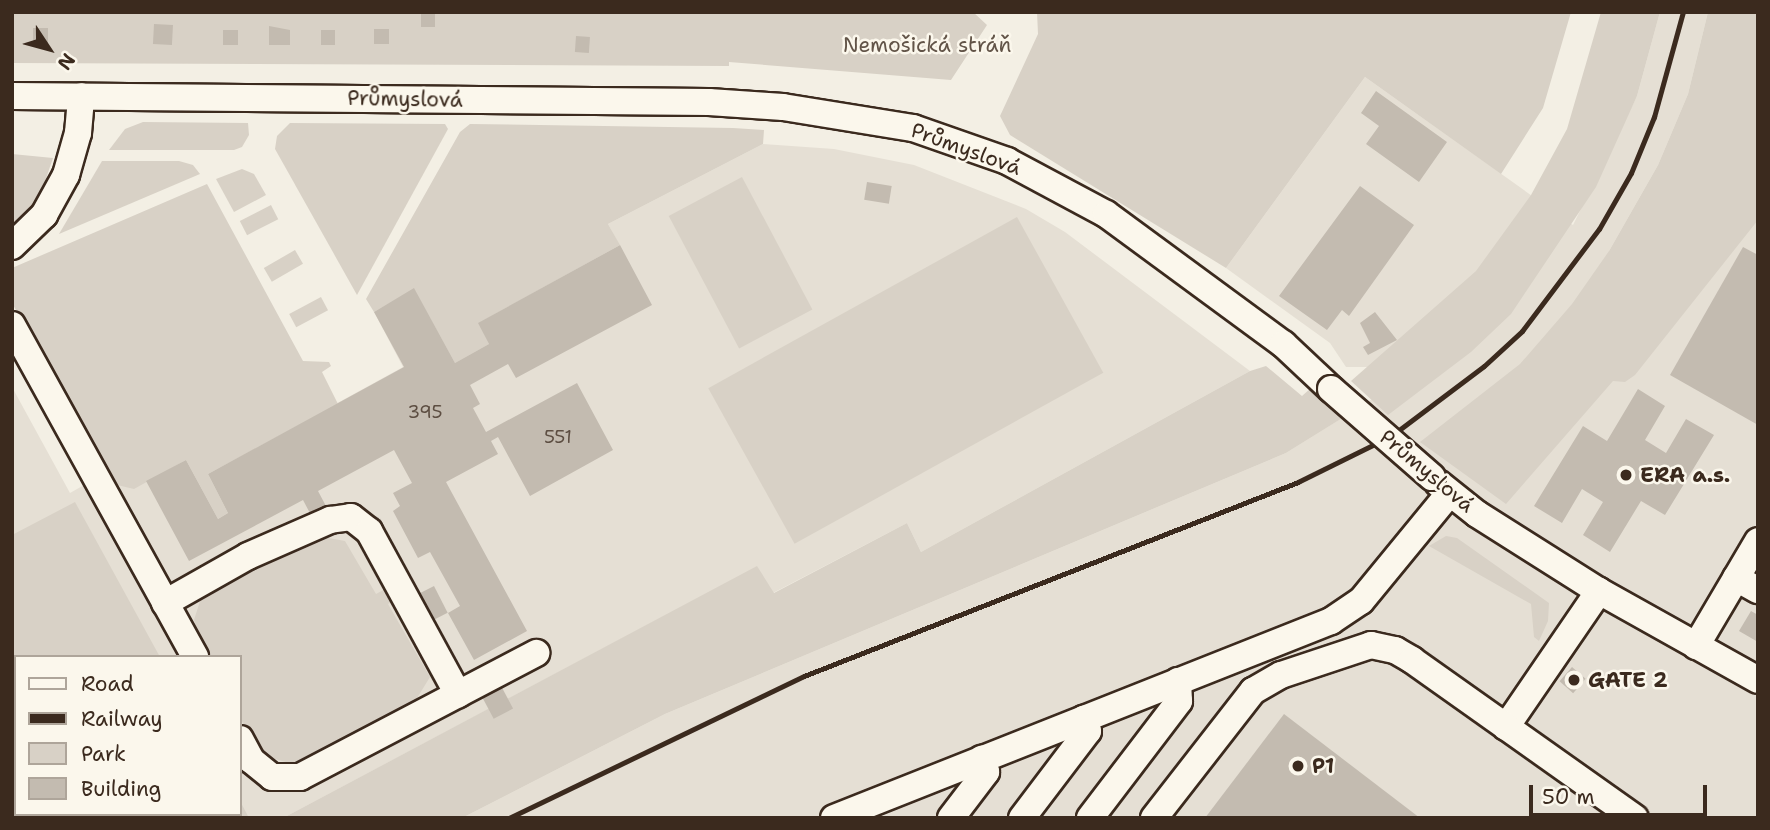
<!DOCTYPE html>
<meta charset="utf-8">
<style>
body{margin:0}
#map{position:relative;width:1770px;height:830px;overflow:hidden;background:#f3efe4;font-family:"Shantell Sans",sans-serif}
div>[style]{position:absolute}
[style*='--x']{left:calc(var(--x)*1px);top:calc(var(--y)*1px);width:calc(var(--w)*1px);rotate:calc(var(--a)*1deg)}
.built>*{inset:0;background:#e5dfd4}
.green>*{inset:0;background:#d8d1c6;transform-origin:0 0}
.building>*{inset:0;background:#c3bbb0;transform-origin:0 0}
.roads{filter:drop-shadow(2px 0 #3b2a1e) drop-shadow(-2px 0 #3b2a1e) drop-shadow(0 2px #3b2a1e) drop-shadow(0 -2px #3b2a1e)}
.minor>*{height:26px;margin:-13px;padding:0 13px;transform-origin:13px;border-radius:13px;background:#fbf7ec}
.rail>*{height:5px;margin:-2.5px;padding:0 2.5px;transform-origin:2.5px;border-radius:2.5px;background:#3b2a1e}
.bridges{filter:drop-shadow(2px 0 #3b2a1e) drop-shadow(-2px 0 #3b2a1e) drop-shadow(0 2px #3b2a1e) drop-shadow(0 -2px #3b2a1e)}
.minor-bridge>*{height:26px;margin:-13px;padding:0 13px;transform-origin:13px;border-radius:13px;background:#fbf7ec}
.dots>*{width:19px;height:19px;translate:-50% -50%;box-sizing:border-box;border:4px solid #fbf7ec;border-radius:50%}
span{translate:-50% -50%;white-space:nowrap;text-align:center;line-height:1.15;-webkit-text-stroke:5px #fbf7ec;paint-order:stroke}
.number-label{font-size:18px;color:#5d4e42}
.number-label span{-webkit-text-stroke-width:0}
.park-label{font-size:21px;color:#625448}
.street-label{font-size:21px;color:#3b2a1e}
.poi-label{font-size:21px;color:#3b2a1e;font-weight:700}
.left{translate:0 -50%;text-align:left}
.frame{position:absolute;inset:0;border:14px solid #3b2a1e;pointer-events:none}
.legend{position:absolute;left:14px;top:655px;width:228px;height:161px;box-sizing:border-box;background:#fbf7ec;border:2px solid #aea59a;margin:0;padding:9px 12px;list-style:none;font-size:21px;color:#3b2a1e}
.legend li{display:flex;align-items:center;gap:14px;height:35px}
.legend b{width:35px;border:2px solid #aea59a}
.north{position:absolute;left:14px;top:14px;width:70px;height:70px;-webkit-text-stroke:5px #fbf7ec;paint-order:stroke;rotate:126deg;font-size:19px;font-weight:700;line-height:28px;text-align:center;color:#3b2a1e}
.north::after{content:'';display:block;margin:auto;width:24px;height:32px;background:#3b2a1e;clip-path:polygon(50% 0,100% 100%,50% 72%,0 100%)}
.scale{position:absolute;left:1529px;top:785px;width:178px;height:32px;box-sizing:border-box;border:4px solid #3b2a1e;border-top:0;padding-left:9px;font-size:21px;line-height:24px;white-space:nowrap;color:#3b2a1e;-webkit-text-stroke:5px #fbf7ec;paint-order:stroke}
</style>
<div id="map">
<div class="built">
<i style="clip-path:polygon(1660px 12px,1708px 12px,1688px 94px,1658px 165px,1609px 251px,1758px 217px,1758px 818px,462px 818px,665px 714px,1286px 453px,1387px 390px,1367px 367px,1346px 367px,1330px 343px,1226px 268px,1365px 77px,1573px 225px,1637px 96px)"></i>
<i style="clip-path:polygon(evenodd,763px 144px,834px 149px,914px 165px,1026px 209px,1065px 232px,1250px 371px,921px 552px,907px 523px,773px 593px,757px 567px,283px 818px,12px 818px,12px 387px,70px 493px,116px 467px,146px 481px,186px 460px,218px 519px,228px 513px,208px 474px,403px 367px,374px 312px,414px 288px,478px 323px,620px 246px,608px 224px,763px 144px,16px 657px,240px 657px,240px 814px,16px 814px,16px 657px)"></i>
</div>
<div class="green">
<i style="clip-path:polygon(12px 12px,973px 12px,987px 25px,951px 80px,729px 62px,729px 66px,12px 63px)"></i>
<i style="clip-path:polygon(1037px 12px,1571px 12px,1543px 108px,1501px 174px,1365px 77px,1226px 268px,1010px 135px,1000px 116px,1038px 34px)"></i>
<i style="clip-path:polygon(1601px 12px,1660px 12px,1637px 96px,1596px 187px,1511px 314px,1471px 352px,1388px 415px,1351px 381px,1476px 271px,1531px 195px,1567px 129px)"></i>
<i style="clip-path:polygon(1708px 12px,1758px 12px,1758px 220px,1635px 375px,1625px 382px,1613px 381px,1506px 504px,1420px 442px,1520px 364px,1572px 304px,1609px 251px,1658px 165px,1688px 94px)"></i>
<i style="clip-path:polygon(143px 122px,248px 123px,249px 135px,242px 147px,234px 150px,109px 150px,125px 129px)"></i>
<i style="clip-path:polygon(290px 123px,445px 124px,448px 129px,357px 295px,275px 149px,277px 136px)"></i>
<i style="clip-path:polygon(470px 124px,733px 128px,764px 130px,763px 144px,608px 224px,620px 245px,479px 323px,489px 344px,455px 363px,414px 289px,374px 312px,366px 299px,460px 132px)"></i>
<i style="clip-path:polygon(12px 154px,53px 158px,38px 202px,12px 230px)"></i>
<i style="clip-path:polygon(102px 161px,179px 161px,193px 165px,200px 174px,59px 234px)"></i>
<i style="clip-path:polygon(242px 169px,254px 174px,266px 195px,234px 212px,216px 179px)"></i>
<i style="left:742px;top:177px;width:150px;height:83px;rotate:62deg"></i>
<i style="clip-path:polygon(207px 184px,303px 361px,329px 362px,331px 366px,322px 372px,338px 404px,208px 474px,228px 513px,218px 519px,186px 460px,134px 489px,113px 484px,12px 303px,12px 268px)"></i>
<i style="left:271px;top:205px;width:16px;height:35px;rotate:63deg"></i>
<i style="left:1017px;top:217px;width:178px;height:353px;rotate:61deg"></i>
<i style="left:295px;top:250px;width:16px;height:36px;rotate:60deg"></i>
<i style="left:321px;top:297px;width:15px;height:36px;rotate:62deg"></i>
<i style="clip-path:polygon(1266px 366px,1302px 396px,1311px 388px,1344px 417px,1286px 453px,665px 714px,462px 818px,283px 818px,757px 566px,774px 593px,907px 523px,921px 552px,1250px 371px)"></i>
<i style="clip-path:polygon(75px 502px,160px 657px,16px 657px,16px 814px,240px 814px,240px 801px,249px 818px,12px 818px,12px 535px)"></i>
<i style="clip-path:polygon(312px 535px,345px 541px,376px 594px,391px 586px,398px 598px,388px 604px,430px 677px,414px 703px,307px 759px,289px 763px,268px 757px,255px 744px,240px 718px,240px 657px,206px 657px,194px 620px,201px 598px)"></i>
<i style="clip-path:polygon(1446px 536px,1457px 538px,1549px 603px,1548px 621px,1539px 641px,1534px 637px,1531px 604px,1429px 546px)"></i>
</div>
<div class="building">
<i style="left:421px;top:12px;width:14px;height:15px"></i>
<i style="left:154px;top:24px;width:19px;height:20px;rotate:3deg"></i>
<i style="clip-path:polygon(269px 26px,290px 30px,290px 45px,269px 45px)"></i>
<i style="left:48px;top:28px;width:15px;height:15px;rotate:90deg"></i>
<i style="left:374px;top:29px;width:15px;height:15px"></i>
<i style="left:223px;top:30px;width:15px;height:15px"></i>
<i style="left:321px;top:30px;width:14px;height:15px"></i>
<i style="left:576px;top:36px;width:14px;height:16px;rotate:4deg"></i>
<i style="clip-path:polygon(1376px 91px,1447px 142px,1419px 182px,1366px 144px,1379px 126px,1361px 113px)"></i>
<i style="left:867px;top:182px;width:25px;height:18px;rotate:9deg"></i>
<i style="clip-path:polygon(1360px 186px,1414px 225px,1349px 316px,1342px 310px,1327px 330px,1279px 296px)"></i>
<i style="clip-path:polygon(620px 245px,652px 305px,516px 378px,508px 364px,470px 385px,480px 404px,473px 408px,486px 432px,577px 383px,613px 450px,530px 496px,498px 437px,491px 441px,498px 454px,446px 482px,527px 631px,474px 660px,448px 613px,460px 606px,430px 552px,418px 558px,393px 511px,400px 506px,393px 493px,412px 483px,394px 450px,318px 491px,327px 508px,312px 517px,303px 500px,189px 561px,146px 481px,186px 460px,218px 519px,228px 513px,208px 474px,404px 367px,374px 312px,414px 288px,455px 363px,489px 344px,478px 323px)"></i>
<i style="clip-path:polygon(1743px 247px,1758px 255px,1758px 425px,1670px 375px)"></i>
<i style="clip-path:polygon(1375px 312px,1397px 340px,1368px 355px,1363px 347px,1370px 343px,1360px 323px)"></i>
<i style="clip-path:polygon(1638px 389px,1665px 406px,1645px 440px,1666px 453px,1686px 419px,1714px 435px,1665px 515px,1641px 501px,1610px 552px,1583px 535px,1603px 502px,1582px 489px,1562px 523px,1534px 506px,1583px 426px,1607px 441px)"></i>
<i style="left:434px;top:586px;width:30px;height:22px;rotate:63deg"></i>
<i style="clip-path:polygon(1751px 611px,1758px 615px,1758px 642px,1739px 631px)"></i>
<i style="left:1572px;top:667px;width:18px;height:19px;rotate:41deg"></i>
<i style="left:499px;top:682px;width:30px;height:22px;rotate:62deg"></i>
<i style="clip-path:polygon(1284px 714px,1420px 818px,1205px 818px)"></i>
</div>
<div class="roads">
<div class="minor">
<i style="--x:12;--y:96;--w:697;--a:0.49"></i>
<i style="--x:709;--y:102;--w:74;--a:3.9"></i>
<i style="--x:783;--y:107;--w:132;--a:9.2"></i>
<i style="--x:913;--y:128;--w:100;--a:19.3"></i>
<i style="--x:1007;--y:161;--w:112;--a:28.2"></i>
<i style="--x:1106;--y:214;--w:220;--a:36.3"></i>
<i style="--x:1283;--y:344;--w:66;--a:43.2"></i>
<i style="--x:12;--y:246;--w:45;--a:-44.1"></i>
<i style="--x:44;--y:215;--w:46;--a:-61.2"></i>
<i style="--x:66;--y:175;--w:44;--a:-74.1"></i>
<i style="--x:78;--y:133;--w:37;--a:-85"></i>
<i style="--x:12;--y:325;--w:379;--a:61.1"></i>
<i style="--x:1438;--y:483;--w:50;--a:38.5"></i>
<i style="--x:1477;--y:514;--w:144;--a:32.3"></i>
<i style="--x:1599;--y:591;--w:182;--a:29.2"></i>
<i style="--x:1736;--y:578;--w:25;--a:29"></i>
<i style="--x:165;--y:603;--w:95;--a:-29.5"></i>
<i style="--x:248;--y:556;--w:90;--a:-23.7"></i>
<i style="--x:330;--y:520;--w:21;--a:-8"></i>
<i style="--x:351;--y:517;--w:23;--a:38"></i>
<i style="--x:369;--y:531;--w:186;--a:61.4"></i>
<i style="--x:1696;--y:646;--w:122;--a:-59.4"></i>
<i style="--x:1506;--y:727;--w:165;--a:-55.6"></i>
<i style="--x:240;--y:739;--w:24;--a:62"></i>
<i style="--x:251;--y:760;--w:27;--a:39"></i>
<i style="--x:272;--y:777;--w:28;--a:0"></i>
<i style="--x:300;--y:777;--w:267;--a:-27.7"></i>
<i style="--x:834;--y:818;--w:535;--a:-21.62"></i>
<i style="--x:1331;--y:621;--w:36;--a:-34"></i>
<i style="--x:1361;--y:601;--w:139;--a:-50.6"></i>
<i style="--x:951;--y:818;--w:58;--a:-52.7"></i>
<i style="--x:986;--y:772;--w:14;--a:-107"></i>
<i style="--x:1022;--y:818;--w:109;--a:-52.8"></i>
<i style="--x:1088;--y:731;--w:13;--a:-108"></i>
<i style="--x:1090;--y:818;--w:147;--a:-52.7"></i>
<i style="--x:1179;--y:701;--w:20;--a:-93"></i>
<i style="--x:1154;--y:818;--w:161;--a:-52.1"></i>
<i style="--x:1253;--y:691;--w:32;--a:-30"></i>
<i style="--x:1281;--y:675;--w:95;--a:-18.4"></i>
<i style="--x:1371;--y:645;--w:25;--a:12"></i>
<i style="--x:1395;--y:650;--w:20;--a:30"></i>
<i style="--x:1412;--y:660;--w:273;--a:35.3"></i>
</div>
</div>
<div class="rail">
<i style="--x:509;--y:818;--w:327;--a:-25.7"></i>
<i style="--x:804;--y:676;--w:531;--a:-21.44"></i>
<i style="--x:1298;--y:482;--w:104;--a:-26.3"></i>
<i style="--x:1391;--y:436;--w:116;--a:-37"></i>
<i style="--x:1484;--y:366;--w:52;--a:-42.6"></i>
<i style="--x:1522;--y:331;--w:128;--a:-53"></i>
<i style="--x:1599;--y:229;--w:64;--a:-60.3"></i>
<i style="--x:1631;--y:173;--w:61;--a:-67.7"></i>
<i style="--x:1654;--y:117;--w:109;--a:-74.6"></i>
</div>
<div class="bridges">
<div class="minor-bridge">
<i style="--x:1331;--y:389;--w:134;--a:41.1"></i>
</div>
</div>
<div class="dots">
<i style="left:1626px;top:475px;background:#3b2a1e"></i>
<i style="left:1574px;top:680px;background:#3b2a1e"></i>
<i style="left:1298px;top:766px;background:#3b2a1e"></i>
</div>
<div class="number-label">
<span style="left:425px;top:412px">395</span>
<span style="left:558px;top:437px">551</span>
</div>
<div class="park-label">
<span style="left:927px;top:45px">Nemošická stráň</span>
</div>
<div class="street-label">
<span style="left:405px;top:99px;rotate:1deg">Průmyslová</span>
<span style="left:966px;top:149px;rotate:20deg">Průmyslová</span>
<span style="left:1427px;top:471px;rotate:40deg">Průmyslová</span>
</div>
<div class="poi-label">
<span class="left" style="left:1640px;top:475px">ERA a.s.</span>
<span class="left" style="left:1588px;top:680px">GATE 2</span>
<span class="left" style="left:1312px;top:766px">P1</span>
</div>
<div class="frame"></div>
<ul class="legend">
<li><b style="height:9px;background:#fbf7ec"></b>Road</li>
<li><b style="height:9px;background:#3b2a1e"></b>Railway</li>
<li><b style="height:19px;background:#d8d1c6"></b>Park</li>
<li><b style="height:19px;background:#c3bbb0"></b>Building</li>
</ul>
<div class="north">N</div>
<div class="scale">50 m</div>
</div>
